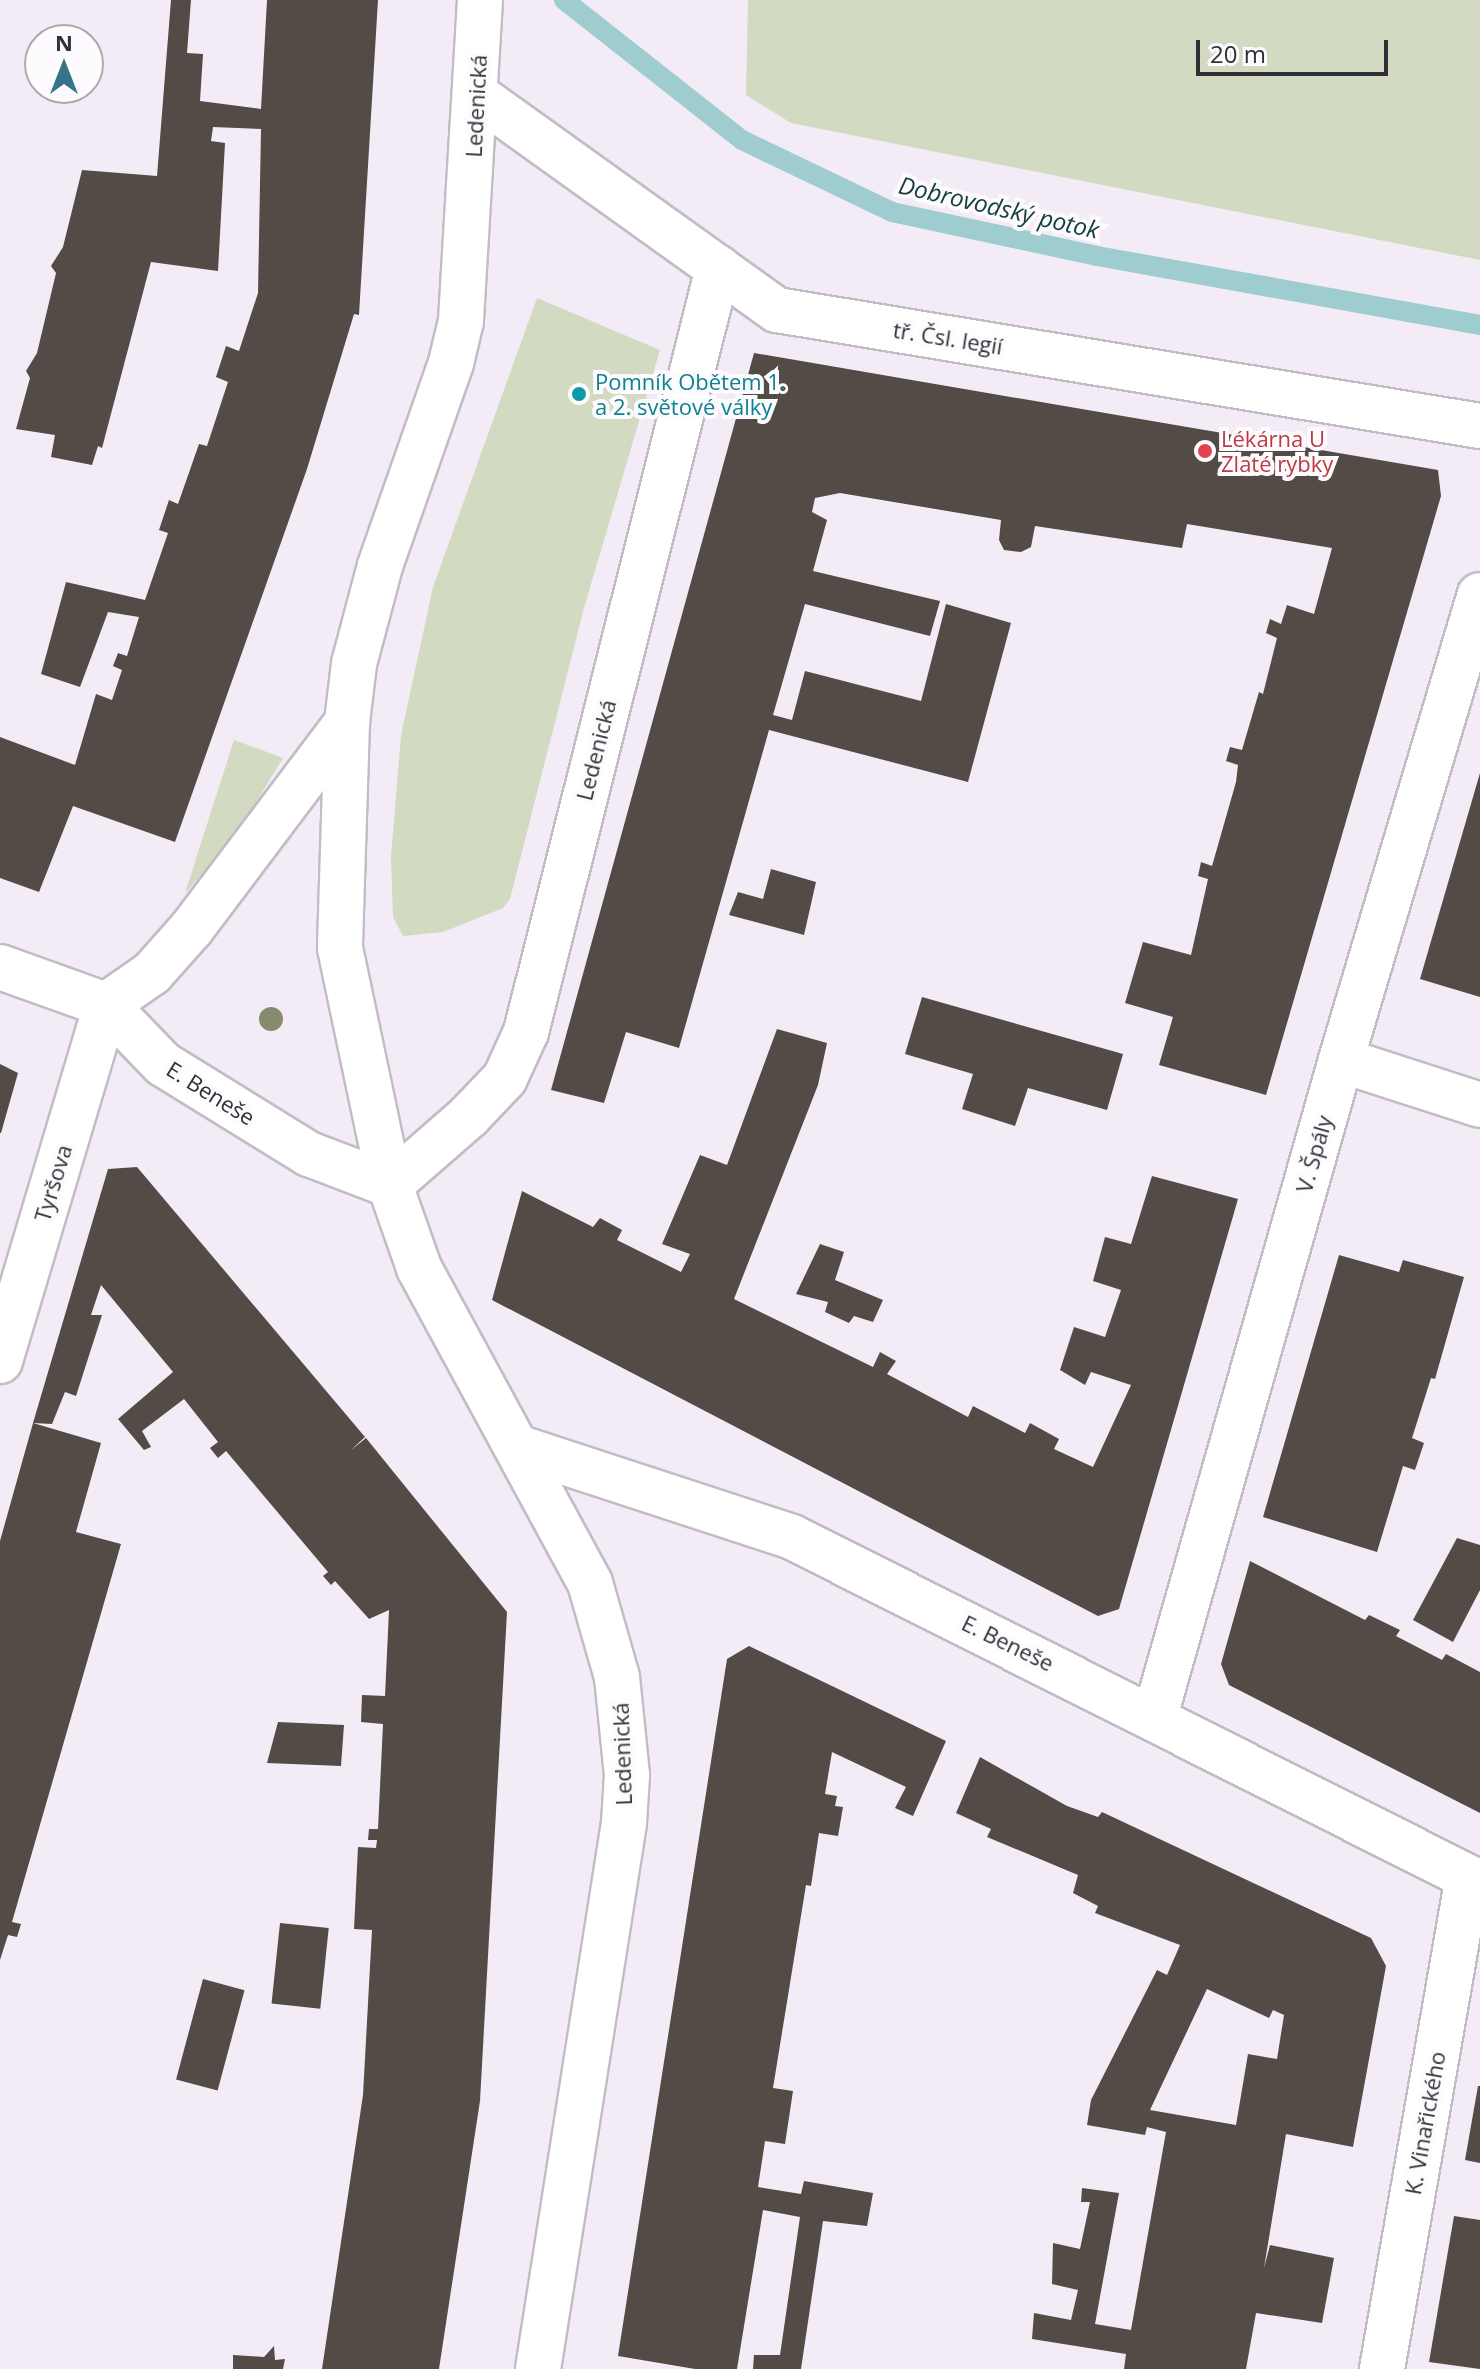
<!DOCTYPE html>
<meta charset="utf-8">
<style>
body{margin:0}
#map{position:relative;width:1480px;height:2369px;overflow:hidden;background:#f3ecf6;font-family:"Open Sans",sans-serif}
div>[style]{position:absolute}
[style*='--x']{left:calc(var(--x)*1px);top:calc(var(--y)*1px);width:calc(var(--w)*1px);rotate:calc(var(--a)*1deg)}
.green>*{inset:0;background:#d2dac1}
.stream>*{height:20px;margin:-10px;padding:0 10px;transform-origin:10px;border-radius:10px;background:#9fcccf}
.building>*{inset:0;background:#534b45;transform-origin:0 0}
.roads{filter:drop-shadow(2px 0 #c3bcc5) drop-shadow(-2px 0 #c3bcc5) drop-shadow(0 2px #c3bcc5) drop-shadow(0 -2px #c3bcc5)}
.minor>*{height:44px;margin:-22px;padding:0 22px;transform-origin:22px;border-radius:22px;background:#fff}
.secondary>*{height:44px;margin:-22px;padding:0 22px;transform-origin:22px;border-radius:22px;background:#fff}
.trees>*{width:24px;height:24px;margin:-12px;border-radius:50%;background:#868a6f}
.dots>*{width:22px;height:22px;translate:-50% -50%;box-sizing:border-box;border:4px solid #fefbff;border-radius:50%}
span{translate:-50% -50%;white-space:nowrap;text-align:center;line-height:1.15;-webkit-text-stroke:8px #fefbff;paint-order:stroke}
.street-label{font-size:22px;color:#323034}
.culture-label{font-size:22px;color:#0d838f}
.left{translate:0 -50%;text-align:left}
.health-label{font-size:22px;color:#be3a42}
.water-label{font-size:24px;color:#154043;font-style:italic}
.north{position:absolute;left:24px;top:24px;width:80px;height:80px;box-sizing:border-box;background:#fefbff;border:2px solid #acaaae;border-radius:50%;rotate:0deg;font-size:22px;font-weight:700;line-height:32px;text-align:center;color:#323034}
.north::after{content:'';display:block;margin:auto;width:28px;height:36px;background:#357489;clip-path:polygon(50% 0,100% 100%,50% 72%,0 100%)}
.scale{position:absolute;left:1196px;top:40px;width:192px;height:36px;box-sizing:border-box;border:4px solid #323034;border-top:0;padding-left:10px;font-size:24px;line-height:28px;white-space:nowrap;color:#323034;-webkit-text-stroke:6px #fefbff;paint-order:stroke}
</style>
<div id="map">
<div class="green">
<i style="clip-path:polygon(748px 0,1480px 0,1480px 260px,791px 123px,746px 95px)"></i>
<i style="clip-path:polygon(537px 298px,660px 350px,584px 608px,510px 899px,503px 908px,443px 932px,403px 936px,393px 917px,391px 857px,401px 735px,433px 587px)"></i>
<i style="clip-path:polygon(234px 740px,283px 758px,235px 837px,185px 893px)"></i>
</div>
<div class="stream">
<i style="--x:564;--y:0;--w:226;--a:38.2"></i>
<i style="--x:742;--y:140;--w:166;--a:25.6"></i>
<i style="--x:892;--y:212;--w:210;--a:12.1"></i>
<i style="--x:1097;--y:256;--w:389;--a:10.2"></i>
</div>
<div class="building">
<i style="clip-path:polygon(171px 0,191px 0,187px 53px,203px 54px,200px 101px,261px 109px,267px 0,378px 0,359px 315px,354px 314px,307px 469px,175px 842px,73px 806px,39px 892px,0 878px,0 737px,75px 765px,96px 694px,112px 700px,122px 670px,113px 666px,118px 653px,127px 656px,139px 617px,108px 612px,80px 687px,41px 674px,66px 582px,145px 600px,168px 533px,159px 530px,169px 500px,178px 504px,199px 444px,207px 446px,228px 382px,216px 377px,226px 346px,239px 351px,258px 293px,261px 129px,213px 127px,211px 141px,225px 143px,218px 271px,151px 262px,102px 448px,98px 446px,92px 465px,51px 457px,55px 435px,16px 429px,30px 378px,26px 371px,37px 353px,56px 273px,51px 266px,63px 247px,82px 170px,157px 176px)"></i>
<i style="clip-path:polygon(754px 353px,1438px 470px,1441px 496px,1266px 1095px,1159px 1065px,1173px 1017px,1125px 1003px,1143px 942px,1191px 955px,1208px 879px,1198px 876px,1201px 862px,1212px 866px,1236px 782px,1238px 765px,1226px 761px,1230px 747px,1242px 750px,1259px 692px,1263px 694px,1277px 638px,1266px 633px,1270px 619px,1281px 624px,1287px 605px,1314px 614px,1332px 548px,1187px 524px,1182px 548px,1035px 526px,1031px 547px,1021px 552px,1004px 550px,999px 540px,1001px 520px,840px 493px,815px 498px,812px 512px,827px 520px,813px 571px,940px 601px,930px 636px,805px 604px,773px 715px,792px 720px,805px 671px,921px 701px,946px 604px,1011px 623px,968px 782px,769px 730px,679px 1048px,626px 1032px,604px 1103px,551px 1090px)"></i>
<i style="clip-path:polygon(1480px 773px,1480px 997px,1420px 979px)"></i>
<i style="clip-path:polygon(771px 869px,816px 882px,804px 935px,729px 915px,738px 892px,763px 899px)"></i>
<i style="clip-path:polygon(922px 997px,1123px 1054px,1107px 1110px,1028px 1088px,1015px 1126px,962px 1109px,973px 1074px,905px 1054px)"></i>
<i style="clip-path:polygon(777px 1029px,827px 1043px,818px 1085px,734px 1299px,873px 1367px,880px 1352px,896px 1361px,887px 1374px,968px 1417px,973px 1406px,1025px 1433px,1030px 1423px,1059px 1439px,1054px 1449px,1093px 1467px,1131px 1385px,1091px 1372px,1085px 1385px,1060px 1370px,1074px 1327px,1105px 1337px,1121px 1290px,1093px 1281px,1105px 1237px,1131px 1244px,1152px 1176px,1238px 1199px,1119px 1609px,1098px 1616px,492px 1300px,522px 1191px,593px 1227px,600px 1218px,622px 1230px,617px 1240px,681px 1272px,690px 1254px,662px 1244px,700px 1155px,727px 1165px)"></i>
<i style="clip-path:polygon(0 1064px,18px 1073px,1px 1133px,0 1133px)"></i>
<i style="clip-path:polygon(137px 1167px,365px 1437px,350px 1451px,366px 1438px,507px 1612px,480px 2101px,439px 2369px,322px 2369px,363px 2095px,372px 1930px,354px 1929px,358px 1847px,376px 1848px,377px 1840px,368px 1840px,369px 1829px,378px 1829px,383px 1724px,361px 1722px,362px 1695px,385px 1696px,389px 1610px,369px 1619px,335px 1581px,331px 1585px,323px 1576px,328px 1572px,226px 1451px,218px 1458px,210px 1448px,218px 1442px,184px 1399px,142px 1431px,151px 1447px,144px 1450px,118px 1419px,173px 1372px,101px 1285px,91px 1315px,102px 1315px,76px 1396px,65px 1392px,52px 1424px,33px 1423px,101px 1443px,76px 1532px,121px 1544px,12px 1922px,21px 1924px,17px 1937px,8px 1935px,0 1960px,0 1541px,33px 1423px,108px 1169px)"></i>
<i style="clip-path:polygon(820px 1244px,844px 1252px,835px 1280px,883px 1300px,873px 1322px,854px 1316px,849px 1323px,825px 1312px,828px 1302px,796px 1294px)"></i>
<i style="clip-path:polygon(1339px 1255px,1399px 1272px,1403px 1260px,1464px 1277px,1435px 1379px,1431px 1378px,1412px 1438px,1424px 1443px,1415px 1470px,1403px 1466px,1377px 1552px,1263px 1517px)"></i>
<i style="clip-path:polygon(1457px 1538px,1480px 1545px,1480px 1590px,1453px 1642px,1413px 1620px)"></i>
<i style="clip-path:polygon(1250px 1561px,1365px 1620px,1369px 1615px,1400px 1630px,1396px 1636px,1442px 1660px,1446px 1654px,1480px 1672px,1480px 1813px,1229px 1685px,1221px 1664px)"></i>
<i style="clip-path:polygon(749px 1646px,946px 1741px,913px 1816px,895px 1808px,906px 1787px,832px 1752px,825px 1794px,837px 1796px,835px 1806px,843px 1807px,838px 1836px,819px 1833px,811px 1886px,806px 1885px,773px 2088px,793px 2091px,785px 2144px,765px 2141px,758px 2187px,801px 2194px,804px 2181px,873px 2193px,867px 2226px,823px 2221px,801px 2369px,753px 2369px,754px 2355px,780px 2355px,800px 2217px,763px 2210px,737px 2369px,695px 2369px,618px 2356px,727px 1659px)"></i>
<i style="clip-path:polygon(278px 1722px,344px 1725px,341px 1766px,267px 1763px)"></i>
<i style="clip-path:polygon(evenodd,980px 1757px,1067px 1806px,1098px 1817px,1102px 1812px,1371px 1938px,1386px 1966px,1353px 2147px,1286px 2134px,1264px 2268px,1270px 2245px,1334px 2258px,1322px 2323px,1256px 2313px,1246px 2369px,1124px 2369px,1126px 2354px,1032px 2339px,1034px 2313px,1071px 2320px,1078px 2290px,1052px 2284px,1053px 2243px,1080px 2249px,1090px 2202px,1081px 2202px,1082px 2188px,1119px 2193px,1095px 2324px,1131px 2330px,1166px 2132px,1147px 2127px,1145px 2135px,1087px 2125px,1091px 2100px,1157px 1970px,1167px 1975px,1180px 1945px,1095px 1913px,1098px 1906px,1073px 1893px,1078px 1875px,987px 1837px,991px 1829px,956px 1813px,980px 1757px,1207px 1989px,1269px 2018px,1273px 2010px,1284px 2015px,1277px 2059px,1248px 2054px,1236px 2125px,1150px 2110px,1207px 1989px)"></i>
<i style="left:280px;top:1923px;width:49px;height:81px;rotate:6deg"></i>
<i style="left:203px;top:1979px;width:43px;height:104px;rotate:15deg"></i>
<i style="clip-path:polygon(1478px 2086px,1480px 2086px,1480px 2163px,1465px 2160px)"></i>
<i style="clip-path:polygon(1454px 2216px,1480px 2220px,1480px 2369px,1429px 2362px)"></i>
<i style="clip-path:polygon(274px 2346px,275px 2360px,285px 2359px,283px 2369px,233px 2369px,233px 2355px,264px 2357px)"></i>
</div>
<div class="roads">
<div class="minor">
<i style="--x:479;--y:97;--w:366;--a:35.6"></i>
<i style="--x:777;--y:310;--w:713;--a:9.37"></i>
<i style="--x:0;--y:967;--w:113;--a:19.7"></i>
<i style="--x:106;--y:1005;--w:82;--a:46"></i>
<i style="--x:163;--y:1064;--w:172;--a:31.7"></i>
<i style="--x:309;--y:1154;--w:87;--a:20.9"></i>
<i style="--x:390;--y:1185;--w:105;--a:-41.1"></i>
<i style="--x:469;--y:1116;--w:52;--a:-46.5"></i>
<i style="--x:505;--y:1078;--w:51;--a:-65.5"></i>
<i style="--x:526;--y:1032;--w:788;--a:-75.89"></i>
<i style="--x:106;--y:1005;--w:56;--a:-34.8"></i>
<i style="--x:152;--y:973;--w:60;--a:-48.4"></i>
<i style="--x:192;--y:928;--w:258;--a:-53"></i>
<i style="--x:1341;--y:1060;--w:146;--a:17.9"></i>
<i style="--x:0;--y:1361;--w:371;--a:-73.4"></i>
<i style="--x:517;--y:1447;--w:289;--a:18.1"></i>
<i style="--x:792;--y:1537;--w:770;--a:26.7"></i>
<i style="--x:1155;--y:1716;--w:682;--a:-74.17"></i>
<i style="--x:1341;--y:1060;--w:485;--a:-73.4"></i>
<i style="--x:1382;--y:2369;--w:499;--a:-80.1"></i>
</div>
<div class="secondary">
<i style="--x:480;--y:0;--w:322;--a:93.4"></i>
<i style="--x:461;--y:321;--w:43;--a:103.4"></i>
<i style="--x:451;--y:363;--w:215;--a:109.3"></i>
<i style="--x:380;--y:566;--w:101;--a:104.9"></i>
<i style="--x:354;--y:664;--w:58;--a:96.9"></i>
<i style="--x:347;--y:722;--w:226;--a:91.8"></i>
<i style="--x:340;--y:948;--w:242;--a:78.1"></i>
<i style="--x:390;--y:1185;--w:88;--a:70.7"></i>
<i style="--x:419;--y:1268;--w:358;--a:61.5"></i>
<i style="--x:590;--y:1583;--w:98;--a:74"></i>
<i style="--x:617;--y:1677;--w:99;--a:84.2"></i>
<i style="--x:627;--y:1775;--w:48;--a:93.6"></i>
<i style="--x:624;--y:1823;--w:553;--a:98.95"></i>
</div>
</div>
<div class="trees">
<i style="left:271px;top:1019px"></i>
</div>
<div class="dots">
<i style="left:579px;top:394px;background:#0f9aa8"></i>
<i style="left:1205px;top:451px;background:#e0444e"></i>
</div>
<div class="street-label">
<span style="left:476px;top:106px;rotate:-87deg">Ledenická</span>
<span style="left:948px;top:338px;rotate:9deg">tř. Čsl. legií</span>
<span style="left:596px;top:750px;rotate:-76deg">Ledenická</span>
<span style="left:211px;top:1093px;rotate:32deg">E. Beneše</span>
<span style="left:1314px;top:1154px;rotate:-74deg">V. Špály</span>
<span style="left:53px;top:1183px;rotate:-73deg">Tyršova</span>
<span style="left:1008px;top:1643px;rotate:26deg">E. Beneše</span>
<span style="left:622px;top:1754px;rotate:-92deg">Ledenická</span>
<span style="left:1425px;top:2123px;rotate:-80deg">K. Vinařického</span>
</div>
<div class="culture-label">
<span class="left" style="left:595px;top:394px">Pomník Obětem 1.<br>a 2. světové války</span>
</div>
<div class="health-label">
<span class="left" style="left:1221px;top:451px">Lékárna U<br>Zlaté rybky</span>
</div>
<div class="water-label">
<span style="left:999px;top:207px;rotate:13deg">Dobrovodský potok</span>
</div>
<div class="north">N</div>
<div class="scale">20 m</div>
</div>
